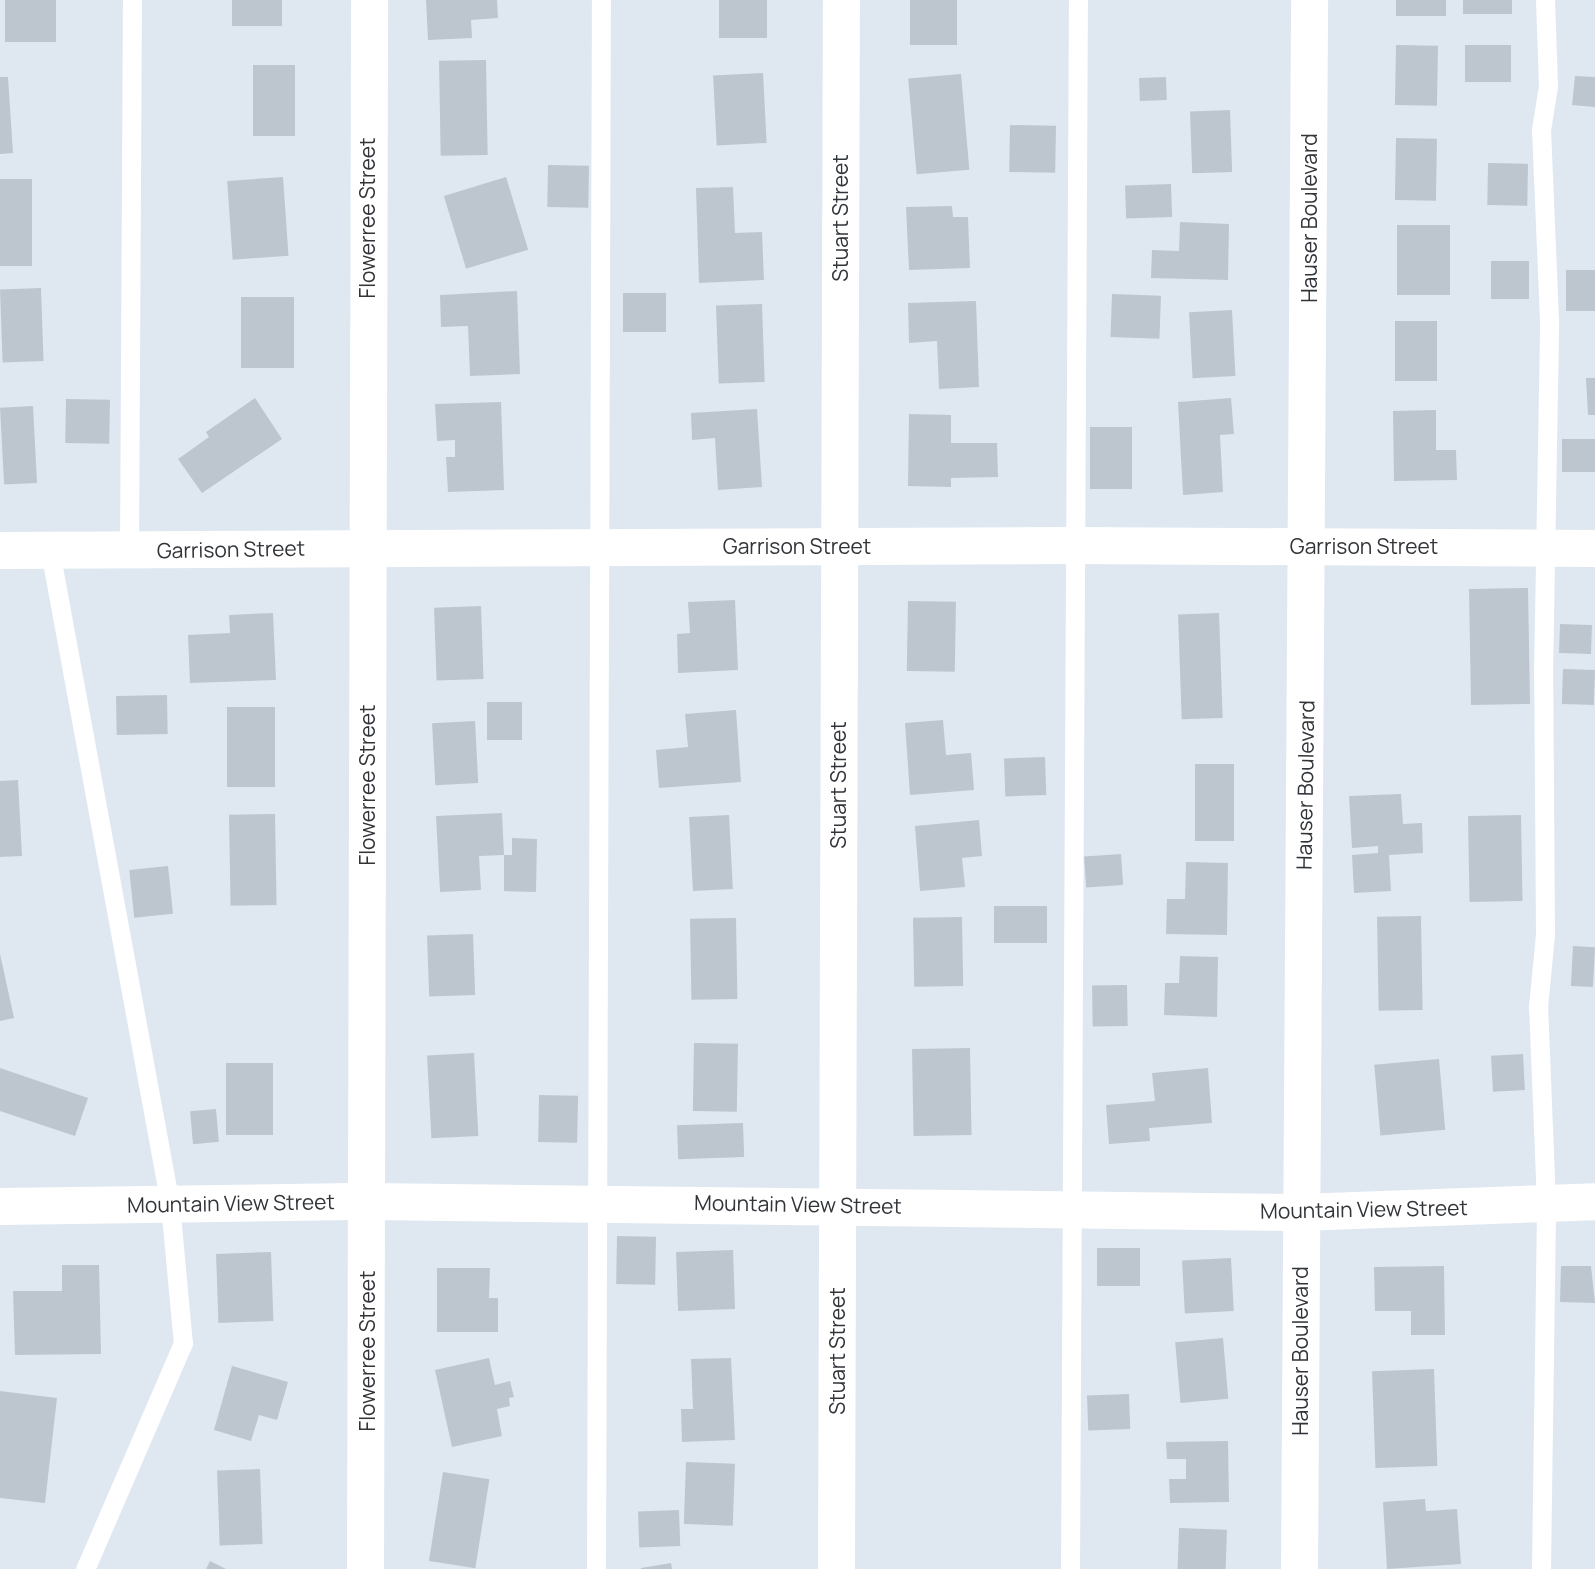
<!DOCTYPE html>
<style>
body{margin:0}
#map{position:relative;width:1595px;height:1569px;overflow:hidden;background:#dfe8f1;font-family:Manrope,sans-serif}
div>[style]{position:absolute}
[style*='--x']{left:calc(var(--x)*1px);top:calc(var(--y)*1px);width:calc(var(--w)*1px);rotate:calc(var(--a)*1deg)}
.building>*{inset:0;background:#bdc6cf;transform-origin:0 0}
.lane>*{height:19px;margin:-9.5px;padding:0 9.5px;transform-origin:9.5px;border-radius:9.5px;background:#fff}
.street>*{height:37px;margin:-18.5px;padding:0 18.5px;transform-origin:18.5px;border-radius:18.5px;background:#fff}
span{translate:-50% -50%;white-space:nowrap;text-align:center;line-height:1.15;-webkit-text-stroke:7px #fff;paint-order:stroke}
.street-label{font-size:21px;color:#313438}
</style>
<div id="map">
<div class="building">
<i style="left:5px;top:0;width:51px;height:42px"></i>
<i style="left:232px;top:0;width:50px;height:26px"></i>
<i style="clip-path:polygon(426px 0,497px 0,498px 18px,471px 20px,472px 38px,428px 40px)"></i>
<i style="left:719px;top:0;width:48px;height:38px"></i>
<i style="left:910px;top:0;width:47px;height:45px"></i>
<i style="left:1396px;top:0;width:50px;height:16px"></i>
<i style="left:1463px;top:0;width:49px;height:14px"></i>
<i style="left:1396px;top:45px;width:42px;height:60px;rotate:1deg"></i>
<i style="left:1465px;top:45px;width:46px;height:37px"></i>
<i style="left:486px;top:60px;width:95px;height:47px;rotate:89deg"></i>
<i style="left:253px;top:65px;width:42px;height:71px"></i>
<i style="left:763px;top:73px;width:70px;height:50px;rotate:87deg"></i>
<i style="left:961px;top:74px;width:96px;height:53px;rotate:85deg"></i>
<i style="clip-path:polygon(1575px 76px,1595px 77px,1595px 107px,1572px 105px)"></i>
<i style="clip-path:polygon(0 77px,8px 77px,13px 153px,0 154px)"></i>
<i style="left:1166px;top:77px;width:23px;height:27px;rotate:88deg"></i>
<i style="left:1230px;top:110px;width:62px;height:40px;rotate:88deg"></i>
<i style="left:1010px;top:125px;width:46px;height:47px;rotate:1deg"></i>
<i style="left:1396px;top:138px;width:41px;height:62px;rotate:1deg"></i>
<i style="left:1488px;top:163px;width:40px;height:42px;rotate:1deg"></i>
<i style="left:548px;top:165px;width:41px;height:42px;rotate:1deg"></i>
<i style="left:283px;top:177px;width:79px;height:56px;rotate:86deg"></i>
<i style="left:506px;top:177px;width:76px;height:65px;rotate:73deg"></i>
<i style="left:0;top:179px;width:32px;height:87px"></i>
<i style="left:1171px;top:184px;width:33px;height:46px;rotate:88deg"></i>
<i style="clip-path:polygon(733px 187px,735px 233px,762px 232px,764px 280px,699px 283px,696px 188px)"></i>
<i style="clip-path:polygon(952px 206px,953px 217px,968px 217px,970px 268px,909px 270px,906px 207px)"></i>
<i style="clip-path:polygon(1180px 222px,1229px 224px,1228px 280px,1151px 278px,1152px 250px,1179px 251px)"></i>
<i style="left:1397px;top:225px;width:53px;height:70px"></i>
<i style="left:1491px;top:261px;width:38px;height:38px"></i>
<i style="left:1595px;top:270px;width:41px;height:29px;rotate:90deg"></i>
<i style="left:41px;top:288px;width:73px;height:41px;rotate:88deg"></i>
<i style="clip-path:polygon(517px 291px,520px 374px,470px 376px,468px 326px,441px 327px,440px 295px)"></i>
<i style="left:623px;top:293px;width:43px;height:39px"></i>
<i style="left:1112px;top:294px;width:49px;height:43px;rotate:2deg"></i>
<i style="left:241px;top:297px;width:53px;height:71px"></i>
<i style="clip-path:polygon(976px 301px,979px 387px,939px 389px,937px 341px,909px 343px,908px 303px)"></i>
<i style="left:762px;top:304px;width:78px;height:46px;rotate:88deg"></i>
<i style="left:1232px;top:310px;width:66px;height:43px;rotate:87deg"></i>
<i style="left:1395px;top:321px;width:42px;height:60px"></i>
<i style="clip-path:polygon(1586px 378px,1595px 378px,1595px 415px,1588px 415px)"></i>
<i style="clip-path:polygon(255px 398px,282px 439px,202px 493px,178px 459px,209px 437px,206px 432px)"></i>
<i style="clip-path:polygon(1231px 398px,1234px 434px,1220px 435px,1223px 492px,1183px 495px,1178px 402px)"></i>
<i style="left:66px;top:399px;width:44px;height:44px;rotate:1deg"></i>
<i style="clip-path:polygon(501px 402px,504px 490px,448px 492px,446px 457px,455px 457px,455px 440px,437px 441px,435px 404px)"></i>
<i style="left:33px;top:406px;width:77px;height:33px;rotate:87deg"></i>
<i style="clip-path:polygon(757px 409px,762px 487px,718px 490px,715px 438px,692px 440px,691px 413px)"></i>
<i style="clip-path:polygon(1436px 410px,1436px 450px,1456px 450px,1457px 480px,1394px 481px,1393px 411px)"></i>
<i style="clip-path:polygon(909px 414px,951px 415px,951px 443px,997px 443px,998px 477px,951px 478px,951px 487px,908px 486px)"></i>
<i style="left:1090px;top:427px;width:42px;height:62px"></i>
<i style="left:1595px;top:439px;width:33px;height:33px;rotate:90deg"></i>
<i style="left:1528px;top:588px;width:116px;height:59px;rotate:89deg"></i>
<i style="clip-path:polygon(735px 600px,738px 670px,678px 673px,677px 634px,690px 633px,688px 602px)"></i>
<i style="left:908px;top:601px;width:48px;height:70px;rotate:1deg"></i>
<i style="left:481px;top:606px;width:73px;height:47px;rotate:88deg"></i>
<i style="clip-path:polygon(273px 613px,276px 680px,190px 683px,188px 635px,230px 633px,229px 615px)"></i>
<i style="left:1219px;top:613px;width:105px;height:41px;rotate:88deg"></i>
<i style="left:1560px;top:624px;width:32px;height:29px;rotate:2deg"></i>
<i style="left:1563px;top:669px;width:32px;height:35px;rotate:2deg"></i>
<i style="left:167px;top:695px;width:39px;height:51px;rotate:89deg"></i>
<i style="left:487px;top:702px;width:35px;height:38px"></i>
<i style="left:227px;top:707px;width:48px;height:80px"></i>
<i style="clip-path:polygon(736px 710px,741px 782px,659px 788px,656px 750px,688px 747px,685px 714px)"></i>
<i style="clip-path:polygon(943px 720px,946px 755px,971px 753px,974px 790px,910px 795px,905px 723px)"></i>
<i style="left:475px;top:721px;width:62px;height:43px;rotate:87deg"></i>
<i style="left:1045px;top:757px;width:38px;height:41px;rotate:88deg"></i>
<i style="left:1195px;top:764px;width:39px;height:77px"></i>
<i style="clip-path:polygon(18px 780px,22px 856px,0 857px,0 781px)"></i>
<i style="clip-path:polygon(1401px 794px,1403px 824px,1422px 823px,1423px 853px,1389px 855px,1391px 891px,1354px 893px,1352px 855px,1378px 853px,1378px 846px,1352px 848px,1349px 796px)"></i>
<i style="clip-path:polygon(502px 813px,504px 855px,479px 856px,481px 890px,440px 892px,436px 816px)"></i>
<i style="left:275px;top:814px;width:91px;height:46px;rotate:89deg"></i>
<i style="left:729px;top:815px;width:74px;height:40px;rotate:87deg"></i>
<i style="left:1521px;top:815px;width:86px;height:53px;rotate:89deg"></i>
<i style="clip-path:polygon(979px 820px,982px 856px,962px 858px,965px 887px,920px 891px,915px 826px)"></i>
<i style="clip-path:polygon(512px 838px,537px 839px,536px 892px,504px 891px,504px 855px,512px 855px)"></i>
<i style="left:1121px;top:854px;width:31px;height:37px;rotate:86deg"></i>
<i style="clip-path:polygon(1186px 862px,1228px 863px,1227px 935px,1166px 934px,1167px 899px,1185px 899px)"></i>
<i style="left:168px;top:866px;width:48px;height:39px;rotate:84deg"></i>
<i style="left:1047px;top:906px;width:37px;height:53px;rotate:90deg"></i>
<i style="left:1421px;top:916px;width:94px;height:44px;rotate:89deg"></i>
<i style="left:962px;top:917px;width:69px;height:49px;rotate:89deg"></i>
<i style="left:736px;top:918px;width:81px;height:46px;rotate:89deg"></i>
<i style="left:473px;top:934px;width:61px;height:46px;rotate:88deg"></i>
<i style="left:1573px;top:946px;width:22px;height:40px;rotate:3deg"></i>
<i style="clip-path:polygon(0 954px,14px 1018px,0 1021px)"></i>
<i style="clip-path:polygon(1180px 956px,1218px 957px,1217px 1017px,1164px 1015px,1165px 983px,1179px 983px)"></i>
<i style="left:1127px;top:985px;width:41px;height:35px;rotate:89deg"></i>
<i style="left:694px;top:1043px;width:44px;height:68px;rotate:1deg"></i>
<i style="left:970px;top:1048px;width:87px;height:58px;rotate:89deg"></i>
<i style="left:474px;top:1053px;width:83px;height:47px;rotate:87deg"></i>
<i style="left:1523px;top:1054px;width:36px;height:32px;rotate:87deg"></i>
<i style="left:1439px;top:1059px;width:71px;height:65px;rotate:85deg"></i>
<i style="left:226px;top:1063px;width:47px;height:72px"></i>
<i style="clip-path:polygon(0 1068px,88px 1098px,75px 1136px,0 1111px)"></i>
<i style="clip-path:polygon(1208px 1068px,1212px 1123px,1149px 1128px,1150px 1141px,1109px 1144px,1106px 1105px,1155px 1101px,1152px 1073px)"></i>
<i style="left:539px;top:1095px;width:39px;height:47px;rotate:1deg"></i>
<i style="left:216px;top:1109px;width:33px;height:26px;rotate:85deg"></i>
<i style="left:743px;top:1123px;width:34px;height:66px;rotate:88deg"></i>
<i style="left:617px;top:1236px;width:39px;height:48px;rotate:1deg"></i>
<i style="left:1097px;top:1248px;width:43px;height:38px"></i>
<i style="left:733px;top:1250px;width:59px;height:57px;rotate:88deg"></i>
<i style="left:271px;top:1252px;width:69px;height:55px;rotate:88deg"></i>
<i style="left:1231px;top:1258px;width:53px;height:49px;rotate:87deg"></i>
<i style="clip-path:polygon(62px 1265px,99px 1265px,101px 1354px,15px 1355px,13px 1291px,62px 1291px)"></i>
<i style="clip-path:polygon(1444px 1266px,1445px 1335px,1411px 1335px,1411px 1311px,1375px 1311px,1374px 1267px)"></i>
<i style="clip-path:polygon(1561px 1266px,1591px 1266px,1595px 1303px,1560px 1302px)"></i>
<i style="clip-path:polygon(437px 1268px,490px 1268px,489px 1298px,498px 1298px,498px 1332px,437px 1332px)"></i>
<i style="left:1223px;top:1338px;width:61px;height:48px;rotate:85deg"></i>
<i style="clip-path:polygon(489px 1358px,495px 1385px,510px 1381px,514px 1397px,509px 1398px,510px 1406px,497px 1409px,502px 1436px,452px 1447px,435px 1370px)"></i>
<i style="clip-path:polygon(731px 1358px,735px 1440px,682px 1442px,681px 1409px,693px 1409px,691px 1359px)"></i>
<i style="clip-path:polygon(232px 1366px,288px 1382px,277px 1420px,259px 1415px,251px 1441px,214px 1430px)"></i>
<i style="left:1434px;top:1369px;width:97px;height:62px;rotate:88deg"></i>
<i style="clip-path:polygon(0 1391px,57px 1398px,45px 1503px,0 1498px)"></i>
<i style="left:1129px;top:1394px;width:35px;height:42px;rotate:88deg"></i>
<i style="clip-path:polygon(1228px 1441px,1229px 1502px,1170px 1503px,1169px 1479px,1186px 1479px,1186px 1459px,1167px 1459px,1166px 1442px)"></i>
<i style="left:686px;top:1462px;width:49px;height:62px;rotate:2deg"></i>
<i style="left:260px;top:1469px;width:75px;height:43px;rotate:88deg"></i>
<i style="left:443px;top:1472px;width:47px;height:90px;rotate:9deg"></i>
<i style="clip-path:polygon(1425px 1499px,1426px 1511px,1457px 1509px,1461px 1564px,1387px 1569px,1383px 1502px)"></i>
<i style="left:679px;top:1510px;width:36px;height:41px;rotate:88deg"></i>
<i style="left:1179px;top:1528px;width:48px;height:41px;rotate:2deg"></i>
<i style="clip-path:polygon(210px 1561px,226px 1569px,206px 1569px)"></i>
<i style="clip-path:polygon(671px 1563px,672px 1569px,641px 1569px,641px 1568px)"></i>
</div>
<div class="lane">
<i style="--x:129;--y:550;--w:550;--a:-89.69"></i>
<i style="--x:50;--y:551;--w:664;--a:79.59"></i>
<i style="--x:170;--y:1204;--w:140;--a:84.7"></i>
<i style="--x:183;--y:1343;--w:246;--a:113.4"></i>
<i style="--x:596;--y:1569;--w:1569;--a:-89.82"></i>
<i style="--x:1070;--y:1569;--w:1569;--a:-89.71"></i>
<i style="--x:1541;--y:1569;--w:366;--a:-89.2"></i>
<i style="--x:1546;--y:1203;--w:196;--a:-92.3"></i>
<i style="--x:1538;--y:1007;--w:73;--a:-84.5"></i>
<i style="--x:1545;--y:934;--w:259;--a:-90.4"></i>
<i style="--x:1543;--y:675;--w:355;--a:-89"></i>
<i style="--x:1549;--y:320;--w:190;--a:-92.4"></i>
<i style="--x:1541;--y:130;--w:45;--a:-81"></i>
<i style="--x:1548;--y:86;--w:86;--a:-92"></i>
</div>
<div class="street">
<i style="--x:0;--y:550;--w:1075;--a:-0.27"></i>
<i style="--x:1075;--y:545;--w:520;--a:0.33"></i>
<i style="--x:0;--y:1206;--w:368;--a:-0.8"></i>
<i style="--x:368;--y:1201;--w:932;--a:0.68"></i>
<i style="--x:1300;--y:1212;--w:295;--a:-2.1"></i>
<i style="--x:365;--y:1569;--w:1569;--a:-89.85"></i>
<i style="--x:836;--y:1569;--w:1569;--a:-89.82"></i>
<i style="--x:1299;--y:1569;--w:1569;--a:-89.63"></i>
</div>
<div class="street-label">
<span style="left:367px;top:218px;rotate:-90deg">Flowerree Street</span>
<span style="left:840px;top:218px;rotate:-90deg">Stuart Street</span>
<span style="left:1309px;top:218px;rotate:-90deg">Hauser Boulevard</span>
<span style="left:797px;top:546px">Garrison Street</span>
<span style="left:1364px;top:546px">Garrison Street</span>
<span style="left:231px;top:549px;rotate:-1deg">Garrison Street</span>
<span style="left:367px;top:785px;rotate:-90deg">Flowerree Street</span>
<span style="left:838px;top:785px;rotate:-90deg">Stuart Street</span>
<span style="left:1305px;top:785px;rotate:-89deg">Hauser Boulevard</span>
<span style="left:231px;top:1203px;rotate:-1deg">Mountain View Street</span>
<span style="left:798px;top:1204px;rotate:1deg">Mountain View Street</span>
<span style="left:1364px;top:1209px;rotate:-1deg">Mountain View Street</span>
<span style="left:367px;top:1351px;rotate:-90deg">Flowerree Street</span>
<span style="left:837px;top:1351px;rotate:-90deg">Stuart Street</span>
<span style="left:1300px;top:1351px;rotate:-90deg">Hauser Boulevard</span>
</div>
</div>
